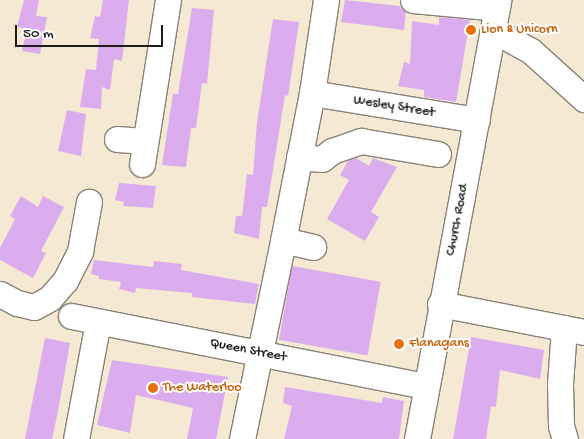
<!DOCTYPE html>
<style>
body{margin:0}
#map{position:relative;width:584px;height:439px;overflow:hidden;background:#f5e9d4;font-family:"Gochi Hand",sans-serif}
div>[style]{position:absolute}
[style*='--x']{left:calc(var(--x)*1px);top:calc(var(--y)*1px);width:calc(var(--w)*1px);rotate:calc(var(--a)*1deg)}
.building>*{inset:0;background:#dbadef;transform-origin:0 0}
.roads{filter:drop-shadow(1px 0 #888278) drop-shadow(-1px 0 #888278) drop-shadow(0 1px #888278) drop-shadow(0 -1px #888278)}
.minor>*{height:25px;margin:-12.5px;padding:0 12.5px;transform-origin:12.5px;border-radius:12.5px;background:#fff}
.dots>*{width:14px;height:14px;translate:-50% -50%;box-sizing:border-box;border:2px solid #fff;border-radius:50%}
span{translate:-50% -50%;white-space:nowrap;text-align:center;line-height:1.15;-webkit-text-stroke:4px #fff;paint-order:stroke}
.food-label{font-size:14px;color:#c56008}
.left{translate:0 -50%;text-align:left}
.street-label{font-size:14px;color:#1c1c1c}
.scale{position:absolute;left:15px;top:25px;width:148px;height:22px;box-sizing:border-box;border:2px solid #1c1c1c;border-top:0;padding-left:6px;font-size:15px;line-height:18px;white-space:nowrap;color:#1c1c1c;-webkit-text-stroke:4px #fff;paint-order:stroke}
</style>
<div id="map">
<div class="building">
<i style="clip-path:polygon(24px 0,39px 0,36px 16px,47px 17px,40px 54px,22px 51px,27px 29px,17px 27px)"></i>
<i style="clip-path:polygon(103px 0,129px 0,122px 61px,114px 59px,110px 90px,102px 87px,101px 109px,80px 107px,86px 69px,96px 70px,99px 39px,90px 38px,95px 16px,100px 17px)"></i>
<i style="clip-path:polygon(345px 0,400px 6px,406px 12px,404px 30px,341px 22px)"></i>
<i style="clip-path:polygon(192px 8px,214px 10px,207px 84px,202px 83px,196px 128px,191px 128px,186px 167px,162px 165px,173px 94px,178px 94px)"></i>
<i style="clip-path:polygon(439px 17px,470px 20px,456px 102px,424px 97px,424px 90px,398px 86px,404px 62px,410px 64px,412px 21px,439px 25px)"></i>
<i style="clip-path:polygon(273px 19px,299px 22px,288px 96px,285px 95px,267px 207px,262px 207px,259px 239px,234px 233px,236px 216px,242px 216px,247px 174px,253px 175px,257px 122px)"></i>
<i style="clip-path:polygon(67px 110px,86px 114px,81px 156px,58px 151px)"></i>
<i style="clip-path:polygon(356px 158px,369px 166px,373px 158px,397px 167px,371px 212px,379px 217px,365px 241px,327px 219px,349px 180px,340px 175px,348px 161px)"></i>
<i style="clip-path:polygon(119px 183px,156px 186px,153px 208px,123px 206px,124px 202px,115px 200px)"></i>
<i style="clip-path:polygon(21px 196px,38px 207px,43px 196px,64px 207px,41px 251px,46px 253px,33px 278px,0 260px,0 248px,15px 219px,10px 216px)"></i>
<i style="clip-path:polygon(94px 260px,153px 267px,154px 261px,182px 264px,181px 270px,259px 284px,255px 304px,192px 297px,192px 293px,136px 288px,135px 293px,119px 289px,121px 282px,99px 279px,99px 276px,91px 274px)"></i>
<i style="left:292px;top:266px;width:90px;height:75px;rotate:10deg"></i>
<i style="clip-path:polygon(471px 337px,544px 350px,540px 379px,500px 370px,496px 407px,491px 406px,486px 439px,453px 439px)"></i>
<i style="clip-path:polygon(45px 338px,70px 343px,58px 411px,52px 439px,25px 439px)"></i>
<i style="clip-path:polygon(112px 360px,228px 377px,216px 439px,187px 439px,193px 408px,136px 395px,130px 433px,97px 425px)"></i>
<i style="clip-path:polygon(285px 387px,382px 403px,383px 397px,404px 401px,399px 439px,284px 439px,292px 406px,283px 403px)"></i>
</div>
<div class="roads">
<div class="minor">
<i style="--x:326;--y:0;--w:94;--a:98.6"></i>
<i style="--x:312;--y:93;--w:167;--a:9.3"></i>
<i style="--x:413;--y:0;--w:84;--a:5.4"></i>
<i style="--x:493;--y:30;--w:43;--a:28.9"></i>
<i style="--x:531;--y:51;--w:72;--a:42.2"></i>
<i style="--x:117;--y:139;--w:27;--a:4"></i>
<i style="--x:299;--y:157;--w:23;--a:5"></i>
<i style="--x:322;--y:159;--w:13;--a:-39"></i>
<i style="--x:332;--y:151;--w:31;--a:-19"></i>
<i style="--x:361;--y:141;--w:78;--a:9.6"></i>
<i style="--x:142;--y:164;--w:166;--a:-81"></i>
<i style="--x:283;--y:240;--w:31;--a:13"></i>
<i style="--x:281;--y:251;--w:161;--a:-78.9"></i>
<i style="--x:0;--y:294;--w:19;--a:28"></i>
<i style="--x:17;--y:303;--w:17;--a:13"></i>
<i style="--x:34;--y:307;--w:18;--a:-29"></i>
<i style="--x:50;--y:298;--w:23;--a:-49"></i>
<i style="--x:65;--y:281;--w:34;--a:-63"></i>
<i style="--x:80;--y:251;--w:50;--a:-79.6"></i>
<i style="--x:440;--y:304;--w:147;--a:11"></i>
<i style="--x:71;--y:316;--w:361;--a:11.2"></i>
<i style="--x:564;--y:328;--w:56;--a:94.1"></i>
<i style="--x:560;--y:384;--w:42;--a:88.6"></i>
<i style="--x:561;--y:426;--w:14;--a:73"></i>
<i style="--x:76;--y:439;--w:119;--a:-79.4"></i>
<i style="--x:242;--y:439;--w:188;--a:-78.3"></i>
<i style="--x:417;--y:439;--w:446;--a:-79.5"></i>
</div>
</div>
<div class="dots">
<i style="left:471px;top:30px;background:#e8710a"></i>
<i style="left:399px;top:344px;background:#e8710a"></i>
<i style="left:153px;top:388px;background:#e8710a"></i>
</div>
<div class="food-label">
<span class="left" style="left:481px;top:30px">Lion &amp; Unicorn</span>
<span class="left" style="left:409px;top:344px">Flanagans</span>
<span class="left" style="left:163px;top:388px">The Waterloo</span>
</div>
<div class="street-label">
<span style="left:394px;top:107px;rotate:9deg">Wesley Street</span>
<span style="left:458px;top:220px;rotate:-79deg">Church Road</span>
<span style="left:248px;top:351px;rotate:11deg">Queen Street</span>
</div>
<div class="scale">50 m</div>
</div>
